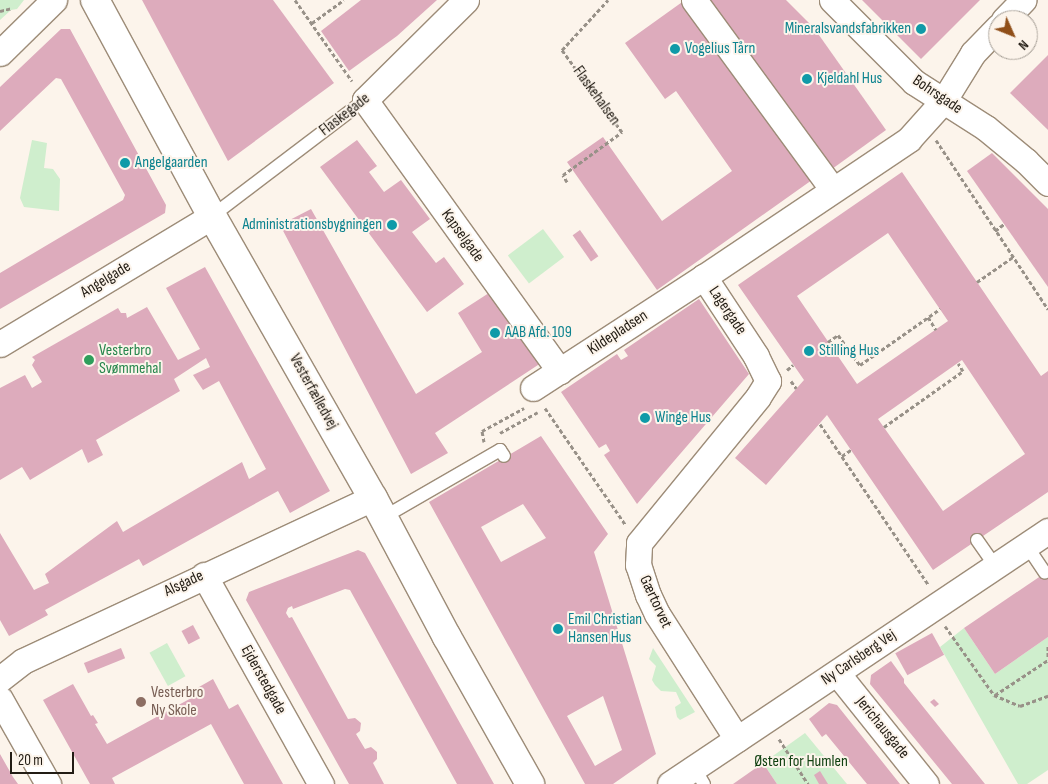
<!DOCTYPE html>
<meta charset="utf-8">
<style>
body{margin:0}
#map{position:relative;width:1048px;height:784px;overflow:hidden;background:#fcf4eb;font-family:"Sofia Sans Condensed",sans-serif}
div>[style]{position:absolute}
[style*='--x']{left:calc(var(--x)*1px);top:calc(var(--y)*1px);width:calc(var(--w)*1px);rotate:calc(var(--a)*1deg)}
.green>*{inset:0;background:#cfeecd;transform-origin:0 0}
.building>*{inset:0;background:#ddabbc;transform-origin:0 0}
.path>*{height:3px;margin-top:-1.5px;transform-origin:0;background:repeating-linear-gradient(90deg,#989188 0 4px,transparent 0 6.5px)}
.roads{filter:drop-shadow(1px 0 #9d8c78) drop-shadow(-1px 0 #9d8c78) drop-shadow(0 1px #9d8c78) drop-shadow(0 -1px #9d8c78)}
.lane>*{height:12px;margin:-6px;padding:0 6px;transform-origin:6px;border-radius:6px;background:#fff}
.street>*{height:25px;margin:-12.5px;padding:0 12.5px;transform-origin:12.5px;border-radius:12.5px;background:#fff}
.secondary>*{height:28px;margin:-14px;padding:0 14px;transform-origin:14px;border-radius:14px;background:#fff}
.dots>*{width:14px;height:14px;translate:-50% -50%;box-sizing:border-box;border:2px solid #fcf4eb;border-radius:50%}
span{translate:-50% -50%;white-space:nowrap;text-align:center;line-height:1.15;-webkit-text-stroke:4px #fcf4eb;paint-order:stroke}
.culture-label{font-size:16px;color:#0d838f}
.right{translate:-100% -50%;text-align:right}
.left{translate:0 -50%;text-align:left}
.street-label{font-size:16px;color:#221c14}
.leisure-label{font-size:16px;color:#27864d}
.education-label{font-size:16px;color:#785e54}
.park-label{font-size:16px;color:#0f4010}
.north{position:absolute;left:988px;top:10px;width:50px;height:50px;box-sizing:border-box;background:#fcf4eb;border:1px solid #a59e95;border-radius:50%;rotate:134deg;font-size:14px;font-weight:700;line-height:20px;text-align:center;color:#221c14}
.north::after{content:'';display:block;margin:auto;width:18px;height:22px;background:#904f19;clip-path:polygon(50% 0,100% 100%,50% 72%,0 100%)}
.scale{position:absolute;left:10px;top:752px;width:64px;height:22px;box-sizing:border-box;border:2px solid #221c14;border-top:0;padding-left:6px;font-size:15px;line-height:18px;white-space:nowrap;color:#221c14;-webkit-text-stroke:4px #fcf4eb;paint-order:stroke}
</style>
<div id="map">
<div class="green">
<i style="clip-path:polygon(0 0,24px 0,17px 9px,11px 10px,0 20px)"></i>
<i style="clip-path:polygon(32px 140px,47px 143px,44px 168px,53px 169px,60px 179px,59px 211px,24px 207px,20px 198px)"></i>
<i style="left:543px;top:229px;width:35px;height:44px;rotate:53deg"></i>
<i style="clip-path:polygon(964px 628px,995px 674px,1048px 637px,1048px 770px,1027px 784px,1018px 784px,940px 647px)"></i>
<i style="left:167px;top:643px;width:38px;height:20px;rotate:61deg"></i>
<i style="clip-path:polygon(653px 648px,695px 712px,680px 720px,677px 717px,675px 707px,681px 703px,676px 692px,661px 691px,655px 685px,652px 680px,656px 666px,649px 659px)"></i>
<i style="clip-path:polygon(805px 733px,847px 784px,777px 784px,763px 763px)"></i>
</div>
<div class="building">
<i style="clip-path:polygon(142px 0,273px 0,334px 83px,228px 161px)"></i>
<i style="clip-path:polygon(361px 0,437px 0,397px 36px,349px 71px,321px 31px)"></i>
<i style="clip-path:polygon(685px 0,812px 180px,657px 290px,567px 162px,603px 137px,662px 221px,732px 171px,676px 91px,665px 99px,625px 43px)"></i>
<i style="clip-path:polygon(706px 0,786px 0,814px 28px,886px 130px,832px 169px)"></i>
<i style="clip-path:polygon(862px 0,980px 0,921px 59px)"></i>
<i style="clip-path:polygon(61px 29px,70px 29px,166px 205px,165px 213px,0 309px,0 273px,123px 200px,125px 195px,61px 79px,56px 78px,0 131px,0 87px)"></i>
<i style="clip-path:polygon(1048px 55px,1048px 130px,1010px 93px)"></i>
<i style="clip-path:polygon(357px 140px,377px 166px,369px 172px,384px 192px,401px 180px,430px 219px,412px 232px,436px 263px,444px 257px,464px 284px,427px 312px,320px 167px)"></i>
<i style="clip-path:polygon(992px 153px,1048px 209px,1048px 287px,967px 171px)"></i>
<i style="clip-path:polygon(evenodd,902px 172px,1041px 376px,1048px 371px,1048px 492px,933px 570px,827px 415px,766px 485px,735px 458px,804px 380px,738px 285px,902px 172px,888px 233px,948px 321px,857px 384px,797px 296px,888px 233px,902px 172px,962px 360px,1025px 454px,943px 511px,878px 419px,962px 360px)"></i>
<i style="clip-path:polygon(311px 209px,416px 394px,482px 352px,458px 313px,492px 291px,541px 363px,435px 433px,448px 453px,411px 474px,280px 225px)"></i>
<i style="left:580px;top:230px;width:32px;height:9px;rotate:55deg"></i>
<i style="clip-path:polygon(205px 267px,330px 491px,290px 513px,278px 491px,143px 566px,139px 559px,45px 610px,48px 615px,9px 636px,0 620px,0 533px,34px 590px,49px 583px,45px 574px,117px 521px,123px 532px,242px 462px,249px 479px,266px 469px,219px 381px,203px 390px,193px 375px,210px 367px,206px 358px,174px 379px,180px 391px,96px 440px,103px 455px,88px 463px,82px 449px,30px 480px,22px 467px,0 480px,0 388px,25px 375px,32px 388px,42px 382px,32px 365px,35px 360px,32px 357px,118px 308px,121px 313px,126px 313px,127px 318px,147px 307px,178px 360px,200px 349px,166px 288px)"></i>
<i style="clip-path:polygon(699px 299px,749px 374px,637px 504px,604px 455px,610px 451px,606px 444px,599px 448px,561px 392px,617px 354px,621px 360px,628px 356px,624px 350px)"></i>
<i style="clip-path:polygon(evenodd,541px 436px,608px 534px,594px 552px,656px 754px,613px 784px,585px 784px,429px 502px,541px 436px,523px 504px,546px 538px,501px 562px,481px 527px,523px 504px,541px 436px,603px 696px,622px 750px,595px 766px,567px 716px,603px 696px)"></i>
<i style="clip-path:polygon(358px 550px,365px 553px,494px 784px,457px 784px,350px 590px,345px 589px,293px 609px,292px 606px,288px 608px,286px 613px,289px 618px,292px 617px,348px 719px,355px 718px,361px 723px,360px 731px,356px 734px,365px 749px,371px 747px,377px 752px,377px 759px,373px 763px,384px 784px,349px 784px,246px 600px,249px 592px)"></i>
<i style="clip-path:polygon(1048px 571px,1048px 637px,995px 674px,964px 628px)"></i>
<i style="left:193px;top:625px;width:15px;height:13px;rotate:62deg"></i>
<i style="left:932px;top:633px;width:25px;height:42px;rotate:61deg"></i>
<i style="left:121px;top:648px;width:11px;height:40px;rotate:68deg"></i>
<i style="clip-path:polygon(891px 661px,904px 679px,904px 683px,985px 784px,952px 784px,870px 684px,871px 675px)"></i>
<i style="clip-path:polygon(213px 679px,229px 709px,238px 704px,283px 784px,244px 784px,211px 724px,112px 778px,115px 784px,90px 784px,43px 700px,73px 684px,91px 716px,93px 715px,98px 723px,95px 724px,107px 744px,195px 696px,192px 691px)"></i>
<i style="clip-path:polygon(934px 699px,939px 704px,935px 707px,930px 702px)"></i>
<i style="clip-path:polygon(829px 703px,837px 705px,900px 784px,867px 784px,826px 734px,822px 737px,809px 719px)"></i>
<i style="clip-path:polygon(0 754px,13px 777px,18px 784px,0 784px)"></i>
<i style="clip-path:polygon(763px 763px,777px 784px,733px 784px)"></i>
<i style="clip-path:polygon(820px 771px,828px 784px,819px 784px,814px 775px)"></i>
</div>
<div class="path">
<i style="--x:295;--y:0;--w:99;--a:54.9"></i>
<i style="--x:0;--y:11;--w:12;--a:-14"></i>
<i style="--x:312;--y:23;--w:39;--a:-36"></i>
<i style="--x:936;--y:140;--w:203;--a:56.5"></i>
<i style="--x:567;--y:182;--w:8;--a:-120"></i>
<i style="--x:563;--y:175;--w:73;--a:-36.1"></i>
<i style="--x:622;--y:132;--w:102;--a:-126.2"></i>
<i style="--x:562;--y:50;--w:68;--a:-47.4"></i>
<i style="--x:995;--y:231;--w:11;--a:-38"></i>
<i style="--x:977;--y:282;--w:44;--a:-34.8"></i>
<i style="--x:928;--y:317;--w:15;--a:58"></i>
<i style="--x:828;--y:342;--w:12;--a:-35"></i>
<i style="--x:838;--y:335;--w:37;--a:54"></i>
<i style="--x:860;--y:365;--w:98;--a:-35"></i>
<i style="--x:787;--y:370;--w:8;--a:-40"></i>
<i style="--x:791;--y:381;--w:9;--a:54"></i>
<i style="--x:545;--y:408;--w:141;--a:55.4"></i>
<i style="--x:820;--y:424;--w:193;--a:56"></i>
<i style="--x:884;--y:427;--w:97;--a:-35.3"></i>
<i style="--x:963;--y:371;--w:9;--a:-122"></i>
<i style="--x:500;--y:433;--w:43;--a:-28.9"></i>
<i style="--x:484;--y:442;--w:11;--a:-100"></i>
<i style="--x:482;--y:431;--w:48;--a:-28.7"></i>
<i style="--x:842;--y:456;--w:11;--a:-34"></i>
<i style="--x:945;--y:626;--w:85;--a:54.6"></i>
<i style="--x:994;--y:695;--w:28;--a:23"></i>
<i style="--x:1020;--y:706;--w:30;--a:-20"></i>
<i style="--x:1048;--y:646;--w:11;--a:90"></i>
<i style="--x:995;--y:695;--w:64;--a:-33.4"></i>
<i style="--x:779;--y:739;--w:54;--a:57.2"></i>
</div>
<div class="roads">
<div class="lane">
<i style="--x:212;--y:216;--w:192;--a:-37.2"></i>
<i style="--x:384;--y:517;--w:134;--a:-30"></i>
<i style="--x:500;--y:450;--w:7;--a:56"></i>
<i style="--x:977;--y:540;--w:33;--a:55"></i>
<i style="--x:1027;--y:546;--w:32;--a:56"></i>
<i style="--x:694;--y:767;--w:20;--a:60"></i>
</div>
<div class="street">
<i style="--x:466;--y:0;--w:142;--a:135.3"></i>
<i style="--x:365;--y:100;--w:334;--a:54.3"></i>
<i style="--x:694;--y:0;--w:235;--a:53.8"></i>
<i style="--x:832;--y:0;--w:116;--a:45"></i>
<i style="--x:914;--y:82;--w:85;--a:32.6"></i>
<i style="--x:986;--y:128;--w:52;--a:39.5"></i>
<i style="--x:1026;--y:161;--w:31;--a:45"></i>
<i style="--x:1004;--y:20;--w:28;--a:-46"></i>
<i style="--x:0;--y:53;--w:76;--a:-44.5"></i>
<i style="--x:0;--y:344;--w:248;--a:-31.1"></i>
<i style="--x:533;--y:388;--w:204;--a:-33"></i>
<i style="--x:204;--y:575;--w:240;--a:60.8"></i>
<i style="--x:837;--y:673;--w:142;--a:51.3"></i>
<i style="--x:0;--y:679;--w:29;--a:-38"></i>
<i style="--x:23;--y:661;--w:386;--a:-25"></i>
<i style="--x:0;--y:699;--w:98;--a:60.5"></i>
<i style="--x:737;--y:739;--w:148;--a:-122.6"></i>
<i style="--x:657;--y:614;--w:21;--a:-115"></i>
<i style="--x:648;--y:595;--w:32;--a:-108"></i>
<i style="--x:638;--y:565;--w:22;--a:-87"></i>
<i style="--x:639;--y:543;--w:188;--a:-50.8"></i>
<i style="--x:758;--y:397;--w:19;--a:-58"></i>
<i style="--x:768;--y:381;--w:28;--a:-116"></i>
<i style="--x:756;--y:356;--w:95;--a:-123.4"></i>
<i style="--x:704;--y:277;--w:247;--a:-33.9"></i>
<i style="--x:909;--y:139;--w:52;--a:-48.1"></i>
<i style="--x:944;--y:100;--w:55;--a:-58.3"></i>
<i style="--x:973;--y:53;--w:36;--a:-46"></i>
<i style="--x:670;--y:784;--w:455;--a:-33.8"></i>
</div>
<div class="secondary">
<i style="--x:95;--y:0;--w:246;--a:61.6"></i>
<i style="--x:212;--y:216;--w:325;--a:60.3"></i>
<i style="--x:373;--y:498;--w:157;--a:62"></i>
<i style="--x:447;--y:637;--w:169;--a:60.5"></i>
</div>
</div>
<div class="dots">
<i style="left:921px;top:29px;background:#0f9aa8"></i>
<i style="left:675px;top:49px;background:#0f9aa8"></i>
<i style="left:807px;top:79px;background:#0f9aa8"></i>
<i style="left:125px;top:163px;background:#0f9aa8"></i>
<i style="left:392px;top:225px;background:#0f9aa8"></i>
<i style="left:495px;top:333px;background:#0f9aa8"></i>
<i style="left:809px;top:351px;background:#0f9aa8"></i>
<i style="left:89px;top:360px;background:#2e9e5b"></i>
<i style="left:645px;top:418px;background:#0f9aa8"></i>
<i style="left:558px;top:629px;background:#0f9aa8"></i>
<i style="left:141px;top:702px;background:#8d6e63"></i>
</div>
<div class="culture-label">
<span class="right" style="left:911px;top:29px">Mineralsvandsfabrikken</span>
<span class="left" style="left:685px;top:49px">Vogelius Tårn</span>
<span class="left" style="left:817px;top:79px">Kjeldahl Hus</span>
<span class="left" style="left:135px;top:163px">Angelgaarden</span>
<span class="right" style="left:382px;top:225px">Administrationsbygningen</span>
<span class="left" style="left:505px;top:333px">AAB Afd. 109</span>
<span class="left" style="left:819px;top:351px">Stilling Hus</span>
<span class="left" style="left:655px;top:418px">Winge Hus</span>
<span class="left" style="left:568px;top:629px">Emil Christian<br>Hansen Hus</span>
</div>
<div class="street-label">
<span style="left:937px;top:95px;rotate:34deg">Bohrsgade</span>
<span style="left:596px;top:96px;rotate:54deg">Flaskehalsen</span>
<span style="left:345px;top:115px;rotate:-38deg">Flaskegade</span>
<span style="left:462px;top:236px;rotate:54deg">Kapselgade</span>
<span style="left:106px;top:280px;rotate:-31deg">Angelgade</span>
<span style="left:727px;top:311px;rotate:56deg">Lagergade</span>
<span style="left:618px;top:333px;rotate:-33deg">Kildepladsen</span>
<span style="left:313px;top:392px;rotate:61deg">Vesterfælledvej</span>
<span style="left:184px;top:584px;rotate:-25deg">Alsgade</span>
<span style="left:655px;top:602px;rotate:65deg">Gærtorvet</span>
<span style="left:859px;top:658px;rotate:-34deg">Ny Carlsberg Vej</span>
<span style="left:263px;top:680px;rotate:61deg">Ejderstedgade</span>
<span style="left:882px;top:728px;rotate:51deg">Jerichausgade</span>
</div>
<div class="leisure-label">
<span class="left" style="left:99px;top:360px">Vesterbro<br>Svømmehal</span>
</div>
<div class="education-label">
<span class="left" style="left:151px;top:702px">Vesterbro<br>Ny Skole</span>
</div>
<div class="park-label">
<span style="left:801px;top:762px">Østen for Humlen</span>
</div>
<div class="north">N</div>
<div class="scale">20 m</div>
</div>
